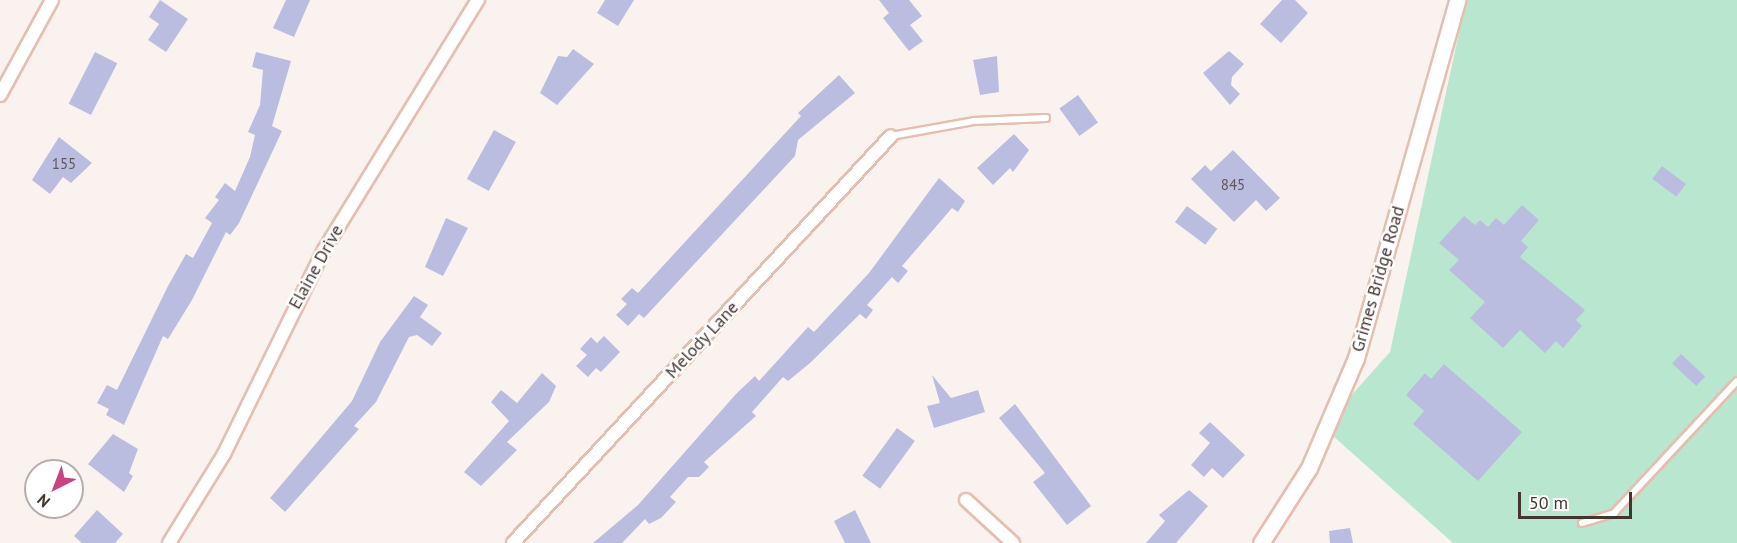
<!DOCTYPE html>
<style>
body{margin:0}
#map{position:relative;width:1737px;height:543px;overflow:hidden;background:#faf2ef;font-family:"PT Sans",sans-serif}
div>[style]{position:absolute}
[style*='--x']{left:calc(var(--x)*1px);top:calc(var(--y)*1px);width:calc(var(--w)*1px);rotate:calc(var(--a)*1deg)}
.green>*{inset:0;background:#b9e6cf}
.building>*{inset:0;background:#bbbde0;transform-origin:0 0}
.roads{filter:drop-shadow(2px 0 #e6beb0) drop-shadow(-2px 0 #e6beb0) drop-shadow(0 2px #e6beb0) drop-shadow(0 -2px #e6beb0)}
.service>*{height:6px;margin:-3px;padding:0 3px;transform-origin:3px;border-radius:3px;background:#fff}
.minor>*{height:12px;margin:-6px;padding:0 6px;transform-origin:6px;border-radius:6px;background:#fff}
.tertiary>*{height:15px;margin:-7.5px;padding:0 7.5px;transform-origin:7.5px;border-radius:7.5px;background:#fff}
span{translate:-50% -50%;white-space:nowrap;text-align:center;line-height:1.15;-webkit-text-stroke:5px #fff;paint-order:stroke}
.number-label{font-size:15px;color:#62575b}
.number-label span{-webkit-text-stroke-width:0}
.street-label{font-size:18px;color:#45352f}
.north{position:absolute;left:24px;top:459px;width:60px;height:60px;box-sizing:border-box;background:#fff;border:2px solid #b5aeac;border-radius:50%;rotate:222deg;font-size:16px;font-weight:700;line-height:24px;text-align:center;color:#45352f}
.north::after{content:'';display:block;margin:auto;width:21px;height:27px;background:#c94282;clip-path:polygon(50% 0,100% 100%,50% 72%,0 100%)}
.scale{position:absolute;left:1518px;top:492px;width:114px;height:27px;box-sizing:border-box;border:3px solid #45352f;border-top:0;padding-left:8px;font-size:18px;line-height:21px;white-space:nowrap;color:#45352f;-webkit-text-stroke:4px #fff;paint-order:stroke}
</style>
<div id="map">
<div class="green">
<i style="clip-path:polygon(1466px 0,1737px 0,1737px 543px,1453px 543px,1323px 427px,1390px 352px)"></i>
</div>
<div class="building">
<i style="clip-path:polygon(160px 0,188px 19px,166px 52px,148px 40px,159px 24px,149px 17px)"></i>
<i style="clip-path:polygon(286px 0,310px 0,294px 37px,273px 28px)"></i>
<i style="clip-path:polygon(605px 0,634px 0,618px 26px,597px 13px)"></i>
<i style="clip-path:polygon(879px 0,909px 0,922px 16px,910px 25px,923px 41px,909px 51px,883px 18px,889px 13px)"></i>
<i style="clip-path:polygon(1282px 0,1295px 0,1308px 13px,1281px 43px,1260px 24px)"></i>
<i style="clip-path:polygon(573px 49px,594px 64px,557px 105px,540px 93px,558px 56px,567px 57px)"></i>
<i style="clip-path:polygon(1229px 51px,1244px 64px,1232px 77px,1231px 85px,1240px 94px,1230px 105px,1203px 73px)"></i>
<i style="left:95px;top:52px;width:25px;height:58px;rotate:27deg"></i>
<i style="clip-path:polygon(256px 52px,291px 61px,272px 126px,282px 131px,239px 223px,230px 235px,226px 232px,192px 300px,168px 339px,163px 336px,124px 425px,106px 415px,109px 409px,97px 403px,107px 385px,117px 390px,168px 286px,186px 254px,193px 258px,212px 223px,205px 218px,219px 200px,215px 197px,225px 183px,235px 191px,250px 157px,255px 135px,248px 132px,260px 105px,263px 70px,252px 67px)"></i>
<i style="clip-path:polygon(997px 56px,999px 92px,980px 95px,973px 60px)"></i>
<i style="clip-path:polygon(839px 75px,855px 93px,798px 140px,795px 156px,644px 318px,639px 314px,628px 326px,616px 315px,627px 304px,621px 299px,632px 288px,638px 293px,801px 116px,798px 113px)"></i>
<i style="left:1078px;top:95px;width:34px;height:23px;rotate:54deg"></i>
<i style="left:494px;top:130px;width:25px;height:56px;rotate:29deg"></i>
<i style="clip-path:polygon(1014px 134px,1029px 150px,1013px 172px,1010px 168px,993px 185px,977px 168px)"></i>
<i style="clip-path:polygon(59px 137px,92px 163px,71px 183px,63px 177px,50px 194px,32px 180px)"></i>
<i style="clip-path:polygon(1233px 150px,1280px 198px,1266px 211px,1256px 200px,1234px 222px,1191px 179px,1205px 165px,1211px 171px)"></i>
<i style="left:1662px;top:166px;width:30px;height:16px;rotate:37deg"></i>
<i style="clip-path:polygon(939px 178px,965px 201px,958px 212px,952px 208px,902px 266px,908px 271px,898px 283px,892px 277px,867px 305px,873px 310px,866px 319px,860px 314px,810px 363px,788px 381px,783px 377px,752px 412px,756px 416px,704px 462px,709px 467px,699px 477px,688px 477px,670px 497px,676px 502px,661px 518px,649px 524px,645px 519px,622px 543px,593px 543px,638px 505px,736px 394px,755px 376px,759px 381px,808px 327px,814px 332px,869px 273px)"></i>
<i style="clip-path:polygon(1522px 205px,1539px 220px,1521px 241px,1528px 247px,1520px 257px,1585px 310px,1576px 320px,1582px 326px,1563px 348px,1556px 341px,1545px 353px,1520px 330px,1503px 348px,1470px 318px,1485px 302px,1449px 270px,1459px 260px,1439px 243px,1464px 216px,1475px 225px,1480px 220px,1488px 227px,1496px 218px,1504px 225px)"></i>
<i style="left:1187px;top:206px;width:38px;height:20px;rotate:37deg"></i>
<i style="clip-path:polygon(446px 218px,468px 228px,443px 276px,425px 267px)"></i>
<i style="clip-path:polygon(414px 296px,428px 305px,420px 317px,442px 333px,432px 346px,417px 335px,409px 337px,376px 402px,354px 426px,359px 429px,285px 512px,270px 498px,352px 401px,380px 342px)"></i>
<i style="clip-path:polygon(604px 336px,620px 352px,601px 372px,596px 368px,588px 377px,576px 366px,587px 355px,580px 349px,591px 337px,597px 343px)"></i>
<i style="left:1681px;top:354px;width:33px;height:13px;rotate:43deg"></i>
<i style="clip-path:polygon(1444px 364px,1522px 432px,1478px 481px,1413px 424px,1424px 411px,1406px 395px,1425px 373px,1431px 379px)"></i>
<i style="clip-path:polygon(542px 373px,556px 386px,549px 402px,507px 442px,517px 450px,481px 486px,464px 472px,509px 421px,491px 402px,501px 390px,517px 403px)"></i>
<i style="clip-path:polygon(932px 375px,951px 398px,978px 390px,985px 412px,934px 428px,927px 406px,940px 403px)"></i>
<i style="clip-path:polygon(1015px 404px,1091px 506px,1067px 525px,1033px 482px,1045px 473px,999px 418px)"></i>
<i style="clip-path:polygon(1210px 422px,1245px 455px,1223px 478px,1212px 468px,1204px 477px,1191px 465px,1210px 443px,1199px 433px)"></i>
<i style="left:897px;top:428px;width:22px;height:59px;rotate:36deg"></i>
<i style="clip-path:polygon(113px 434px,138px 449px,129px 473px,133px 476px,124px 492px,88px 464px)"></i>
<i style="clip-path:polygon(1189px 490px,1208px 506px,1176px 543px,1146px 543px,1165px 521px,1159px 515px)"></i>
<i style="clip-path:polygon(97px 510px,123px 534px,115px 543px,82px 543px,74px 536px)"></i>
<i style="clip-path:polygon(855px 510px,871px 543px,845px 543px,834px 521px)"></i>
<i style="clip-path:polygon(1350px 528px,1353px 543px,1330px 543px,1329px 531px)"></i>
</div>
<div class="roads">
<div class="service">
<i style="--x:891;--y:136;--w:84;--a:-10.2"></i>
<i style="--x:974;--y:121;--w:72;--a:-2.4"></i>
<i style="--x:1582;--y:523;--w:34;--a:-17"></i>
<i style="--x:1614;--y:513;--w:180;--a:-47"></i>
</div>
<div class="minor">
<i style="--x:0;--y:95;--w:108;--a:-61.3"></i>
<i style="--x:966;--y:500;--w:64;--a:42.5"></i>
<i style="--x:169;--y:543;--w:105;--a:-58.3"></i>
<i style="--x:224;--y:454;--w:227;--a:-63.9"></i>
<i style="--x:324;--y:250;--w:294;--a:-58.4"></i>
<i style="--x:513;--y:543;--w:555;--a:-47.12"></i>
</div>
<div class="tertiary">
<i style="--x:1261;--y:543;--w:89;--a:-57.4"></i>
<i style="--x:1309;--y:468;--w:120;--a:-66.9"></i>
<i style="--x:1356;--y:358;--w:372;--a:-74.2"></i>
</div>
</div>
<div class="number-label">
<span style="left:64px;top:164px">155</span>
<span style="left:1233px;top:185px">845</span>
</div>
<div class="street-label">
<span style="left:316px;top:267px;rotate:-61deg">Elaine Drive</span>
<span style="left:1378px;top:279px;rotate:-74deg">Grimes Bridge Road</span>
<span style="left:702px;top:340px;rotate:-47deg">Melody Lane</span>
</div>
<div class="north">N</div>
<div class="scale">50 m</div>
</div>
